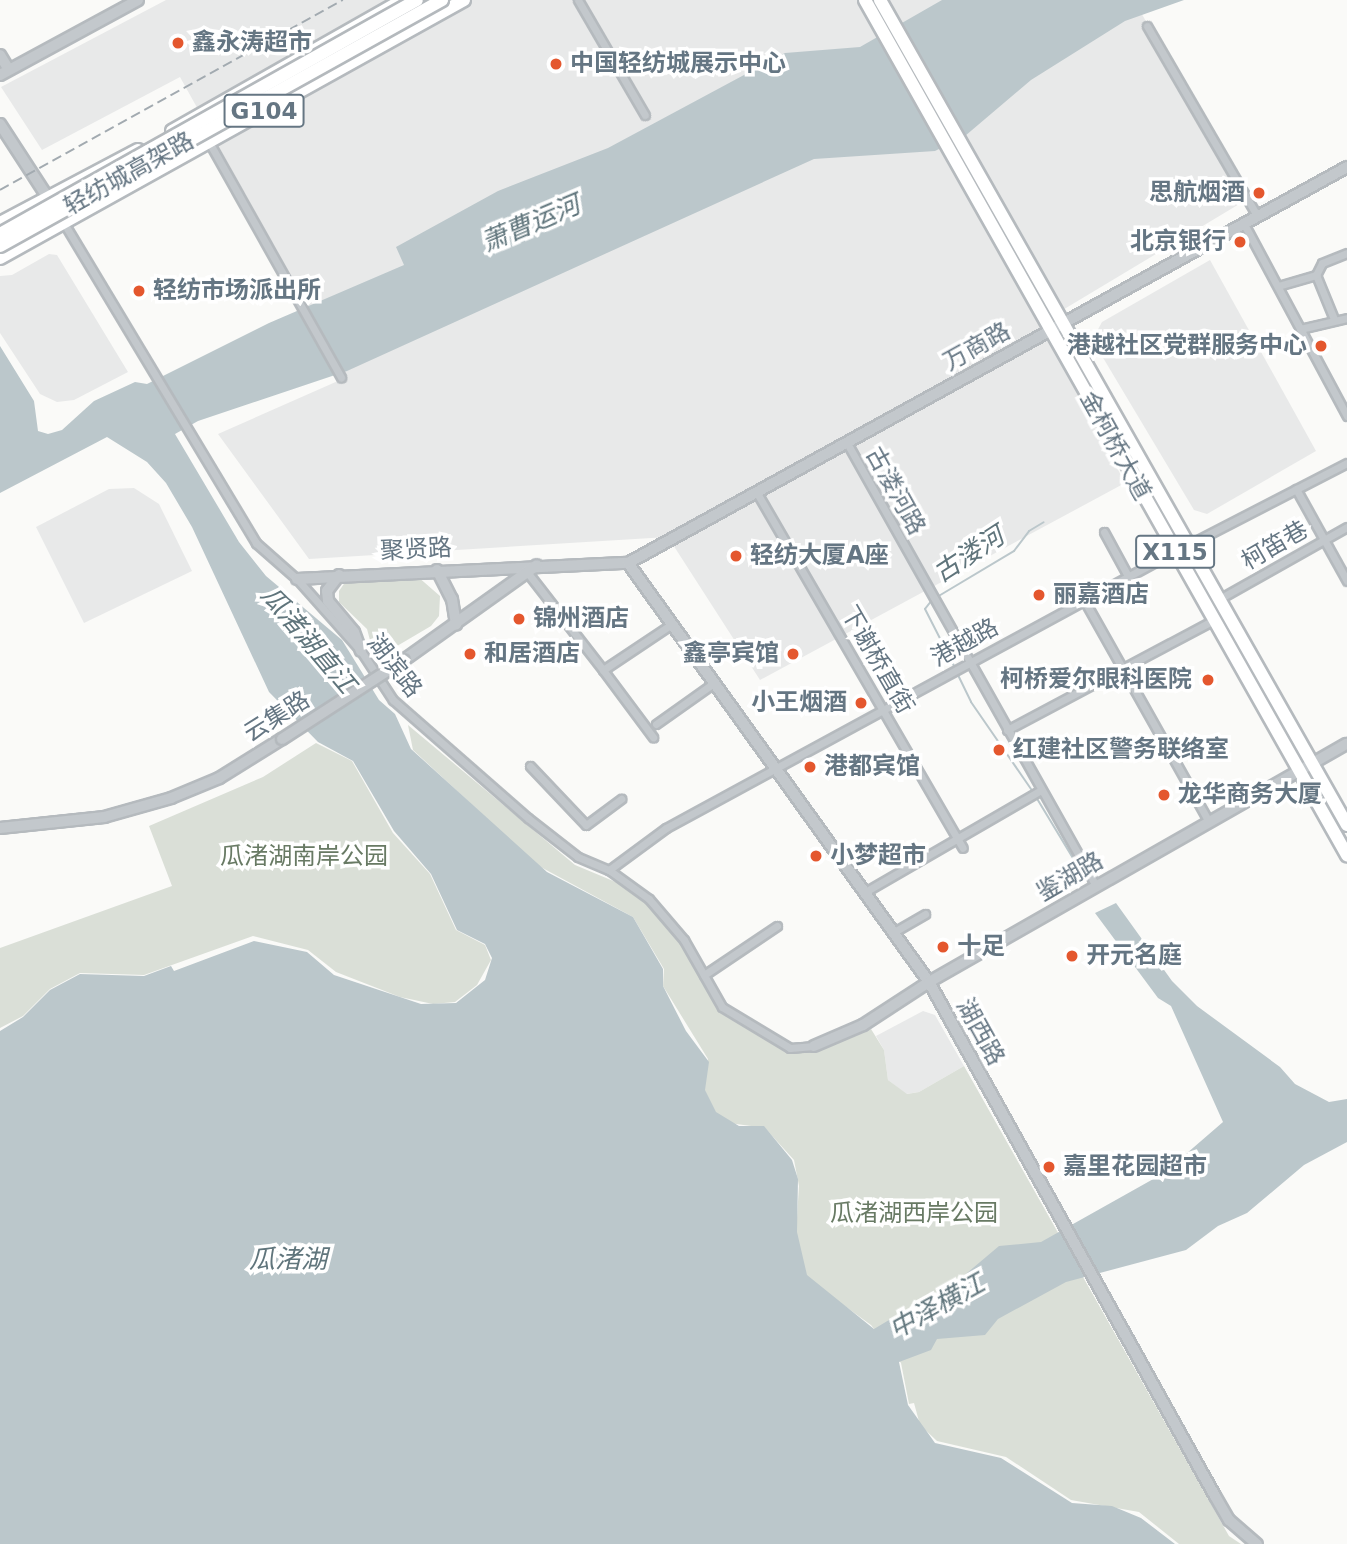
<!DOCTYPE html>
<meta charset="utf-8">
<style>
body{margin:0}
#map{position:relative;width:1347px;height:1544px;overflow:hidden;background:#fafaf8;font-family:"DejaVu Sans","Noto Sans SC",sans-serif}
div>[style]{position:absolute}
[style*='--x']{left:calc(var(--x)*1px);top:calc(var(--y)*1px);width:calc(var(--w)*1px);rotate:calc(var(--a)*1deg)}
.built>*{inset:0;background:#e8e9e9}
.green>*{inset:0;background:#dadfd7}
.water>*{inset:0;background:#bbc7cb}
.stream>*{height:2px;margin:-1px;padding:0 1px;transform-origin:1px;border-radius:1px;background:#bbc7cb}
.roads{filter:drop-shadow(2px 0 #b5babe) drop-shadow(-2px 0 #b5babe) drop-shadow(0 2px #b5babe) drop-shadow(0 -2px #b5babe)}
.minor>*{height:7px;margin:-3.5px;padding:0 3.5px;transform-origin:3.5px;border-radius:3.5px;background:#c3c8cc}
.tertiary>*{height:10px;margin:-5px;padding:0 5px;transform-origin:5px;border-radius:5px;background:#c3c8cc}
.primary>*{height:12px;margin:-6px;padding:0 6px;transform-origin:6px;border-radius:6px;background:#fff}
.rail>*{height:2px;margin-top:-1px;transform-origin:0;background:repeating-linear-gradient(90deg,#a2aab0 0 10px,transparent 0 15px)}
.bridges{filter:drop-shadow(2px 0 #b4b9bd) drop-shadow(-2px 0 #b4b9bd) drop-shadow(0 2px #b4b9bd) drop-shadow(0 -2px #b4b9bd)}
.tertiary-bridge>*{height:10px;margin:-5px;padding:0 5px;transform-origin:5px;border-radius:5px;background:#c3c8cc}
.trunk-bridge>*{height:12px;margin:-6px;padding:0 6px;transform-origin:6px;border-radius:6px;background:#fff}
.dots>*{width:19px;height:19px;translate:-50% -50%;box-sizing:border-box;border:4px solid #fff;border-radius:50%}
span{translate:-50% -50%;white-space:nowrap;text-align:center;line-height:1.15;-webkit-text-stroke:7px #fff;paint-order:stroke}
.shield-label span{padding:2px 5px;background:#fff;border:2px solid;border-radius:5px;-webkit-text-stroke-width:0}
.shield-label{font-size:23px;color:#657683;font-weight:700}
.poi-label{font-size:24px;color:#657683;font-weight:700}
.left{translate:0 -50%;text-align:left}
.right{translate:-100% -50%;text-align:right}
.street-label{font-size:24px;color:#657683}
.park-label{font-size:24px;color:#687a64}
.water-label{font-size:26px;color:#60757c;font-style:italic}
</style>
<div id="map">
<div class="built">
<i style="clip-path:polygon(166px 0,1134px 0,1246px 200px,1041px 323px,1125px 483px,760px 680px,668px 537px,309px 559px,218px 434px,347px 377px,180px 77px,42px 150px,1px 87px)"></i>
<i style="clip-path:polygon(49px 254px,57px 255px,128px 372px,74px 400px,57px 402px,40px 394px,0 333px,0 276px,12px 275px)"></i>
<i style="clip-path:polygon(1210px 260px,1316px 451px,1207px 514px,1194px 510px,1096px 346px,1096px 333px,1102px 322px)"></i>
<i style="clip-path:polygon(134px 488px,159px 504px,192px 571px,84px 623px,36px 527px,109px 489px)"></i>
<i style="clip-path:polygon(923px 1011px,935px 1015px,964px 1066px,919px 1092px,906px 1094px,888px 1080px,884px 1050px,876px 1036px)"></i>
</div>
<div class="green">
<i style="clip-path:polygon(417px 576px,440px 596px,439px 616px,431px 626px,375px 659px,367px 629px,339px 602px,339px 591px,346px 581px)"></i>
<i style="clip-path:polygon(408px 725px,575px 865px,630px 888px,654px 908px,681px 942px,720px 1009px,790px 1054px,871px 1029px,884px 1050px,888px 1080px,907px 1094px,919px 1092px,964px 1066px,1229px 1536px,1241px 1544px,1179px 1544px,1139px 1512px,1071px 1500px,1006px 1457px,937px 1441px,920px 1425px,914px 1403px,909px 1404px,901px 1363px,871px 1325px,802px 1275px,796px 1233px,799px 1186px,794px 1160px,765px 1128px,729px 1123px,709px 1107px,703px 1083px,708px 1059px,663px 986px,664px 969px,633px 917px,537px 865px,413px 750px)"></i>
<i style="clip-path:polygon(316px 743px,352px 761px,393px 833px,430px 874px,456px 930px,485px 945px,491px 960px,477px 985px,455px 1002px,433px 1004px,400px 997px,336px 972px,308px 950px,253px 936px,144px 975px,80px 973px,50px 989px,23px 1016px,0 1028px,0 948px,172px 886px,149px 826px,263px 777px)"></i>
</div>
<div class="water">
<i style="clip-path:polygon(942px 0,1184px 0,1125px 21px,1031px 80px,965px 136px,935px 151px,814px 159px,347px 371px,198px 421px,175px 434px,239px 542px,266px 576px,342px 640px,379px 700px,395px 714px,411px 749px,547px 872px,633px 917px,663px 969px,663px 986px,686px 1031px,709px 1062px,705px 1090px,716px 1112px,739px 1126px,764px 1126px,792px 1160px,798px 1179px,797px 1232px,807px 1275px,874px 1329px,899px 1314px,936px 1307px,954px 1284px,999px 1246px,1041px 1242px,1164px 1173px,1223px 1122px,1171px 1006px,1158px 998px,1095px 913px,1116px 903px,1172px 981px,1197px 1006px,1280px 1067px,1295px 1084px,1329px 1102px,1347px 1099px,1347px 1142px,1304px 1165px,1247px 1213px,1218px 1226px,1186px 1250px,1066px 1282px,998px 1319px,985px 1335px,937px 1339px,931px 1350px,899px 1362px,908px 1405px,935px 1443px,1001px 1458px,1072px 1503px,1112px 1506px,1141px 1518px,1175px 1544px,0 1544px,0 1031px,23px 1017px,50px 990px,80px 974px,144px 976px,171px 966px,174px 971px,254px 941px,307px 952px,334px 975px,421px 1004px,456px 1003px,485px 980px,492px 958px,485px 944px,457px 930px,431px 874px,394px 831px,353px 761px,318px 742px,269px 692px,192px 527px,166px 483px,147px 462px,107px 437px,0 493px,0 346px,34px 401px,38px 431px,48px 434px,62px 430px,94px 401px,135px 382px,147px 384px,269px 323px,404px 265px,396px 247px,498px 191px,608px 148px,785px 53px,860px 47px)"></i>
</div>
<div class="stream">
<i style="--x:937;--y:597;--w:90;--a:-30.9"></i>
<i style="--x:1014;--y:551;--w:25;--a:-53"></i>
<i style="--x:1029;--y:531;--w:17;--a:-31"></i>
<i style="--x:932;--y:600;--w:11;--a:128"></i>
<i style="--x:925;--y:609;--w:66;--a:63"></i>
<i style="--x:957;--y:673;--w:32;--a:64"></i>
<i style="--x:971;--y:702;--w:109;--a:55.4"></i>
<i style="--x:1036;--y:797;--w:89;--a:58.8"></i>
</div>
<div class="roads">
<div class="minor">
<i style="--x:578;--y:0;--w:133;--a:59.8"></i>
<i style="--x:1147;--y:26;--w:220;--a:59.9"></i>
<i style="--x:209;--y:142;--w:270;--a:60.7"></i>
<i style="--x:62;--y:220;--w:377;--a:59"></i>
<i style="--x:256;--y:543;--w:55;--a:41.3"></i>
<i style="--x:297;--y:579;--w:96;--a:48.4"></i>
<i style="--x:361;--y:651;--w:59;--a:56.9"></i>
<i style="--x:393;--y:700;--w:179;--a:41.2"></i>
<i style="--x:528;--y:818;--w:63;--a:38"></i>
<i style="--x:578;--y:857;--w:34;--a:23"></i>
<i style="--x:609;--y:870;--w:49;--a:35.9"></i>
<i style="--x:649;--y:899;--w:54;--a:49.5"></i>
<i style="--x:684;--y:940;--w:77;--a:60.4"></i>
<i style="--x:722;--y:1007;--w:79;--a:31.1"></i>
<i style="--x:790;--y:1048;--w:24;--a:-5"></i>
<i style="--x:1244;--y:224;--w:218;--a:61.8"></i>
<i style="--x:1316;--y:275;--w:48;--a:67.8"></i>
<i style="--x:1278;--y:286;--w:40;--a:-16"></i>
<i style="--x:1316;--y:275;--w:13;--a:-63"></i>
<i style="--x:1322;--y:263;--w:27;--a:-22"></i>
<i style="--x:1300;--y:329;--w:48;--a:-13.2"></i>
<i style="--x:847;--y:443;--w:508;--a:60.66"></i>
<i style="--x:1296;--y:489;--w:105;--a:61"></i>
<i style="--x:757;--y:493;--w:410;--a:59.9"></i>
<i style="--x:1104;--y:532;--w:50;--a:61.4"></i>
<i style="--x:527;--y:572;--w:124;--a:52.2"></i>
<i style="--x:603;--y:670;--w:83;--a:-33.7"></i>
<i style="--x:1221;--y:598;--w:145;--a:-29.4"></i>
<i style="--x:1084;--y:600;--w:255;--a:60.6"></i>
<i style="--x:603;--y:670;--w:84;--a:53.3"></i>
<i style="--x:656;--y:724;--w:72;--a:-35.4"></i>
<i style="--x:1007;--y:730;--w:234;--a:-28"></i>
<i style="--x:530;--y:766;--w:81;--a:46.5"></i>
<i style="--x:586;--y:825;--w:44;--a:-36.6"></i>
<i style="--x:609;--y:870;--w:71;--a:-36.4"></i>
<i style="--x:666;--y:828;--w:557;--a:-28.54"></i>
<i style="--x:1155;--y:562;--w:216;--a:-27.3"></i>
<i style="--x:865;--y:892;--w:203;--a:-30.1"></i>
<i style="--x:894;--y:932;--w:36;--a:-30"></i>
<i style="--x:704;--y:975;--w:88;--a:-33.9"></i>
</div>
<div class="tertiary">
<i style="--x:0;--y:55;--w:17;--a:59"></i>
<i style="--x:0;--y:75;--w:157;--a:-28.5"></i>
<i style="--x:0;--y:124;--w:88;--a:57"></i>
<i style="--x:628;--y:563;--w:516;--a:54.31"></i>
<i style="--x:929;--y:982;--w:588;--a:60.91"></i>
<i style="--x:1215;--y:1496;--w:28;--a:60"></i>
<i style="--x:1229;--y:1520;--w:37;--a:41"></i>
<i style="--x:437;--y:570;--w:33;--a:63"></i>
<i style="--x:452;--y:599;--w:26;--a:81"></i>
<i style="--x:339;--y:575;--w:20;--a:127"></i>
<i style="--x:327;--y:591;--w:10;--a:84"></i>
<i style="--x:328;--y:601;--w:40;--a:50"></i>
<i style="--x:354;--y:632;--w:20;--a:70"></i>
<i style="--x:297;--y:579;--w:331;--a:-2.8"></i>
<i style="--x:628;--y:563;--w:821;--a:-28.84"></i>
<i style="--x:404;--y:660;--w:163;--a:-35.5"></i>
<i style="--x:0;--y:828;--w:105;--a:-6"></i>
<i style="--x:104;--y:817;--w:70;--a:-15.8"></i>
<i style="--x:171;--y:798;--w:52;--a:-22.6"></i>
<i style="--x:219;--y:778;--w:74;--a:-31.8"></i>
<i style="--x:814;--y:1046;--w:53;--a:-23.2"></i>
<i style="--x:863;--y:1025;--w:79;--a:-33.1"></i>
<i style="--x:929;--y:982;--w:481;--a:-29.7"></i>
</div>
<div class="primary">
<i style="--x:865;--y:0;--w:982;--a:60.59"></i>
<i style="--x:880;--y:0;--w:948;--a:60.49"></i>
<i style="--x:172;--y:131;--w:266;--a:-29.6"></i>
<i style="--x:0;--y:223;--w:156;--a:-27.9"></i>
<i style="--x:0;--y:258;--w:531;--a:-29.08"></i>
</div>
</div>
<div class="rail">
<i style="--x:0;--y:190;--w:392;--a:-29"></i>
</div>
<div class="bridges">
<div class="tertiary-bridge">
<i style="--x:282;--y:739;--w:145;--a:-32.9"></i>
</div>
<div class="trunk-bridge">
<i style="--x:0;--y:234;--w:478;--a:-29.3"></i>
<i style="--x:0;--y:246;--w:506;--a:-29.1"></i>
</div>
</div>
<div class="dots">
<i style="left:178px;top:43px;background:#e4572e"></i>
<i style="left:556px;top:64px;background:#e4572e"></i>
<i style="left:1259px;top:193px;background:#e4572e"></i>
<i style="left:1240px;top:242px;background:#e4572e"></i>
<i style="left:139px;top:291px;background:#e4572e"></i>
<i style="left:1321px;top:346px;background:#e4572e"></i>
<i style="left:736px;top:556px;background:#e4572e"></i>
<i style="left:1039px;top:595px;background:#e4572e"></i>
<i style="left:519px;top:619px;background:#e4572e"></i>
<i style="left:470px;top:654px;background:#e4572e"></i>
<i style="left:793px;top:654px;background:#e4572e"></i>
<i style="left:1208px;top:680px;background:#e4572e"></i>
<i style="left:861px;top:703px;background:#e4572e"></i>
<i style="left:999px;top:750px;background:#e4572e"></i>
<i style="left:810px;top:767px;background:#e4572e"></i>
<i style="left:1164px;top:795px;background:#e4572e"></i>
<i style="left:816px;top:856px;background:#e4572e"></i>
<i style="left:943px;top:947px;background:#e4572e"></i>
<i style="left:1072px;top:956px;background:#e4572e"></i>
<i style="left:1049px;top:1167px;background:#e4572e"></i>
</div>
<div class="shield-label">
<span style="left:264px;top:111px">G104</span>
<span style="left:1175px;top:552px">X115</span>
</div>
<div class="poi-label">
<span class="left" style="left:192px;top:43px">鑫永涛超市</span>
<span class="left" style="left:570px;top:64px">中国轻纺城展示中心</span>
<span class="right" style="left:1245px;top:193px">思航烟酒</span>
<span class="right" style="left:1226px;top:242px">北京银行</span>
<span class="left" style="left:153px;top:291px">轻纺市场派出所</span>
<span class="right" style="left:1307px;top:346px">港越社区党群服务中心</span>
<span class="left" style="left:750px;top:556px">轻纺大厦A座</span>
<span class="left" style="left:1053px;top:595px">丽嘉酒店</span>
<span class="left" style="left:533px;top:619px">锦州酒店</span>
<span class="left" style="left:484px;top:654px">和居酒店</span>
<span class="right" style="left:779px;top:654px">鑫亭宾馆</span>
<span class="right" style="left:1192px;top:680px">柯桥爱尔眼科医院</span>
<span class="right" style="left:847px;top:703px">小王烟酒</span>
<span class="left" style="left:1013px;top:750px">红建社区警务联络室</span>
<span class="left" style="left:824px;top:767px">港都宾馆</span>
<span class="left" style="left:1178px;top:795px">龙华商务大厦</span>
<span class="left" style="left:830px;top:856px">小梦超市</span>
<span class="left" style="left:957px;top:947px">十足</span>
<span class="left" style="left:1086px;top:956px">开元名庭</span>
<span class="left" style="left:1063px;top:1167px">嘉里花园超市</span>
</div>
<div class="street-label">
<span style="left:129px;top:174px;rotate:-29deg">轻纺城高架路</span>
<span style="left:977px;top:347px;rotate:-29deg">万商路</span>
<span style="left:1115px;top:446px;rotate:61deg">金柯桥大道</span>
<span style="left:895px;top:491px;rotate:61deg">古溇河路</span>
<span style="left:1275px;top:546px;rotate:-30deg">柯笛巷</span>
<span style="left:416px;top:550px;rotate:-3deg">聚贤路</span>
<span style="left:965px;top:643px;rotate:-29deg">港越路</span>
<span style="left:877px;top:660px;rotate:60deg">下谢桥直街</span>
<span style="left:394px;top:666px;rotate:52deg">湖滨路</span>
<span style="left:277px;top:717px;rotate:-32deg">云集路</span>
<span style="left:1070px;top:877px;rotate:-30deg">鉴湖路</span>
<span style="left:980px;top:1032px;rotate:61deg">湖西路</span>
</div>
<div class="park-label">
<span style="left:304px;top:857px">瓜渚湖南岸公园</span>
<span style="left:914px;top:1214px">瓜渚湖西岸公园</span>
</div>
<div class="water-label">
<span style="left:531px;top:224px;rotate:-23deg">萧曹运河</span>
<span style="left:969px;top:555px;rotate:-33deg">古溇河</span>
<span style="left:308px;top:640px;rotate:50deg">瓜渚湖直江</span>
<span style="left:288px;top:1260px">瓜渚湖</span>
<span style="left:937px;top:1307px;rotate:-29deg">中泽横江</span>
</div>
</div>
